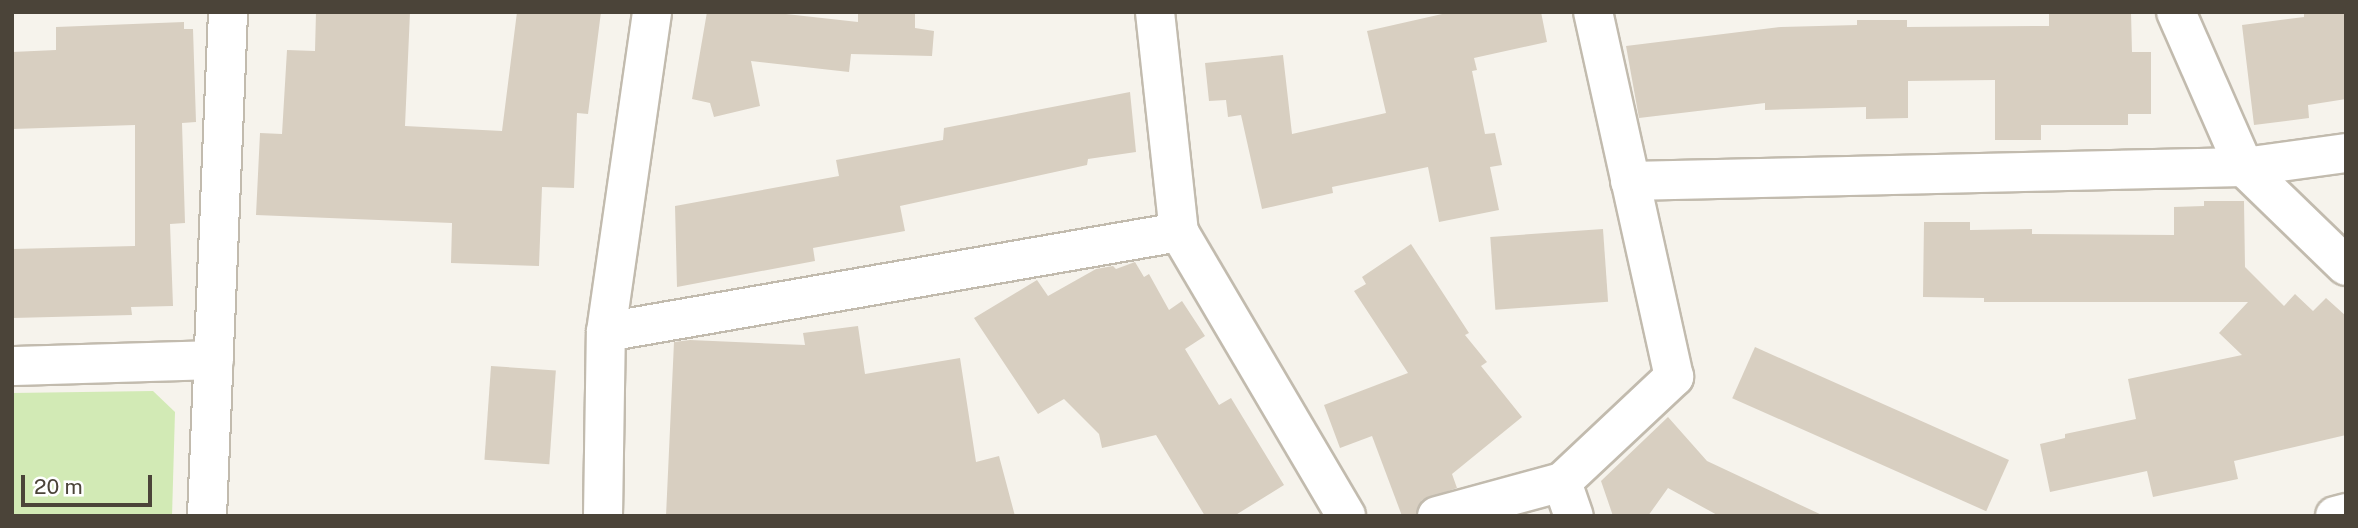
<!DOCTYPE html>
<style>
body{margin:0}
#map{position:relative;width:2358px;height:528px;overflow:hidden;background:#f6f3ec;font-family:"Public Sans",sans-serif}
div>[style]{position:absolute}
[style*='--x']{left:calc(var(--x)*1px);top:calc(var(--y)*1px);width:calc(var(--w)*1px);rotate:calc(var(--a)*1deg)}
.green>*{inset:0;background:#d2eab5}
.building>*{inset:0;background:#d8cfc1;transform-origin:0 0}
.roads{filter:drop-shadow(2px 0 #c2bbae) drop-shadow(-2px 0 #c2bbae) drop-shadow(0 2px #c2bbae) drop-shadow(0 -2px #c2bbae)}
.minor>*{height:38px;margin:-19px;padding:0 19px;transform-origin:19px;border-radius:19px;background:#fff}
span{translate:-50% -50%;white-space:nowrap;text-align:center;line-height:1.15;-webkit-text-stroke:7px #fff;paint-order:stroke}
.frame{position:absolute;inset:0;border:14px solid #4b4439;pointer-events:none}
.scale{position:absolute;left:21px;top:475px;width:131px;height:32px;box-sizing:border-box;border:4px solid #4b4439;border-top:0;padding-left:9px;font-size:21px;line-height:24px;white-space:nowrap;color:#4b4439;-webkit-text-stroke:5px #fff;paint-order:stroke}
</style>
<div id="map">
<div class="green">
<i style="clip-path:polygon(153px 391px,175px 412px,172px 516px,12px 516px,12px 393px)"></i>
</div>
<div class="building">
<i style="clip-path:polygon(316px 12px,410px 12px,405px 126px,502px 131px,517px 12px,601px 12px,588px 114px,577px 113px,574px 188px,542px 187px,539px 266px,451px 263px,452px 223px,256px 215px,260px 133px,282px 134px,287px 50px,315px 51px)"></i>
<i style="clip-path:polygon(707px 12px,768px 12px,858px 22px,858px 12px,915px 12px,915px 28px,934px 31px,932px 56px,851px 54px,849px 72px,751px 61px,760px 106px,714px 117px,710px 103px,692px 99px)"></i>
<i style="clip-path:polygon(1451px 12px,1541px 12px,1547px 42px,1474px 58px,1477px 70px,1472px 71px,1485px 134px,1495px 133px,1502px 165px,1490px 167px,1499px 210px,1439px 222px,1428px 167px,1332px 187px,1333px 193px,1262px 209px,1241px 115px,1228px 117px,1226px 100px,1209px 101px,1205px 63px,1283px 55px,1292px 134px,1386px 113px,1367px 31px)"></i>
<i style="clip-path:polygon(2049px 12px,2131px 12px,2132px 52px,2151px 52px,2151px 114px,2128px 114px,2128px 125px,2041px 125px,2041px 140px,1995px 140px,1995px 80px,1908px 81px,1908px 118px,1866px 119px,1866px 107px,1765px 110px,1765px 103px,1639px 118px,1626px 46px,1781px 27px,1857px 25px,1857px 20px,1907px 20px,1907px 27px,2049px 26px)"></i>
<i style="clip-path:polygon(2304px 12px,2346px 12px,2346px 99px,2308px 105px,2309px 118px,2254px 125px,2242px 25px,2304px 17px)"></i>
<i style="clip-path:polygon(184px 22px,184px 29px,193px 29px,196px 122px,182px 123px,185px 223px,170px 224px,173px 306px,131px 307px,132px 315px,12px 318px,12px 249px,135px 246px,135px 125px,12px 129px,12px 52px,56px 50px,56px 27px)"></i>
<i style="clip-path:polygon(1130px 92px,1136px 152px,1088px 159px,1087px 165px,900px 206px,905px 231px,813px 248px,815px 261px,677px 287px,675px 206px,839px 176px,836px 160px,943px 140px,944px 128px)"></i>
<i style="clip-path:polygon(2204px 201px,2244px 201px,2245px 267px,2284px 306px,2295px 294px,2313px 311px,2326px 298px,2346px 316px,2346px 435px,2234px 461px,2238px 479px,2153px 497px,2147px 471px,2050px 492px,2040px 444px,2065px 438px,2065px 434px,2136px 419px,2128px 379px,2242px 355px,2219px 333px,2248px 302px,1984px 302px,1984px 298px,1923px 297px,1924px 222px,1970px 222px,1970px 230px,2032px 229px,2032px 234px,2174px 235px,2174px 207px,2204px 206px)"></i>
<i style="left:1603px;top:229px;width:73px;height:113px;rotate:86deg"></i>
<i style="clip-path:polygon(1411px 244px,1469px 333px,1465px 335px,1487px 362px,1481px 366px,1522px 417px,1452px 474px,1457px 488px,1422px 500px,1416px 516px,1402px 516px,1372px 436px,1340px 448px,1324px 405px,1408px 373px,1354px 291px,1366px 284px,1362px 277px)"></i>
<i style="clip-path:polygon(1135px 262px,1144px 277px,1149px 274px,1169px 310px,1182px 301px,1205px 336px,1185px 349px,1219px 405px,1231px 398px,1284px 485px,1234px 516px,1205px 516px,1156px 435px,1102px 448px,1099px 434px,1064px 399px,1038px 414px,974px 318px,1037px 280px,1048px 296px,1096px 269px,1113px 266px,1116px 269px)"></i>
<i style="clip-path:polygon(858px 326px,865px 374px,960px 358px,976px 462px,999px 456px,1015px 516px,666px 516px,674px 342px,690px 340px,805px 345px,803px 333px)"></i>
<i style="left:1755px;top:347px;width:278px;height:56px;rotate:24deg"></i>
<i style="left:491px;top:366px;width:65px;height:94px;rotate:4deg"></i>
<i style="clip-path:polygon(1668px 417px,1707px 461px,1824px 516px,1719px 516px,1668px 488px,1648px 516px,1613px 516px,1601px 481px)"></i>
</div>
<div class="roads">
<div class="minor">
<i style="--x:1155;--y:12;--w:221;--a:83.8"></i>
<i style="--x:1179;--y:232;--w:329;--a:59.5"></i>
<i style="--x:2176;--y:12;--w:169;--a:66.3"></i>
<i style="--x:2244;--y:167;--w:142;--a:44.1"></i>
<i style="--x:1630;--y:181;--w:614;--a:-1.31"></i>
<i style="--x:2244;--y:167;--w:103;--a:-7.8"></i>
<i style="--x:606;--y:332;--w:582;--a:-9.9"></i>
<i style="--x:12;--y:366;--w:202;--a:-1.7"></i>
<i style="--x:1562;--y:482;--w:36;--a:71"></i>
<i style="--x:207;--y:516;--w:504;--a:-87.61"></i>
<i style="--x:603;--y:516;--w:184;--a:-89.1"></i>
<i style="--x:606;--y:332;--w:323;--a:-81.8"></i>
<i style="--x:1437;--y:516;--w:130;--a:-15.2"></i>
<i style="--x:1562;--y:482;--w:154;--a:-43.2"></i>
<i style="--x:1674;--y:377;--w:374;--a:-102.5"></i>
<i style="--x:2335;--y:516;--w:11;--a:-15"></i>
</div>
</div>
<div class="frame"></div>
<div class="scale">20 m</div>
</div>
